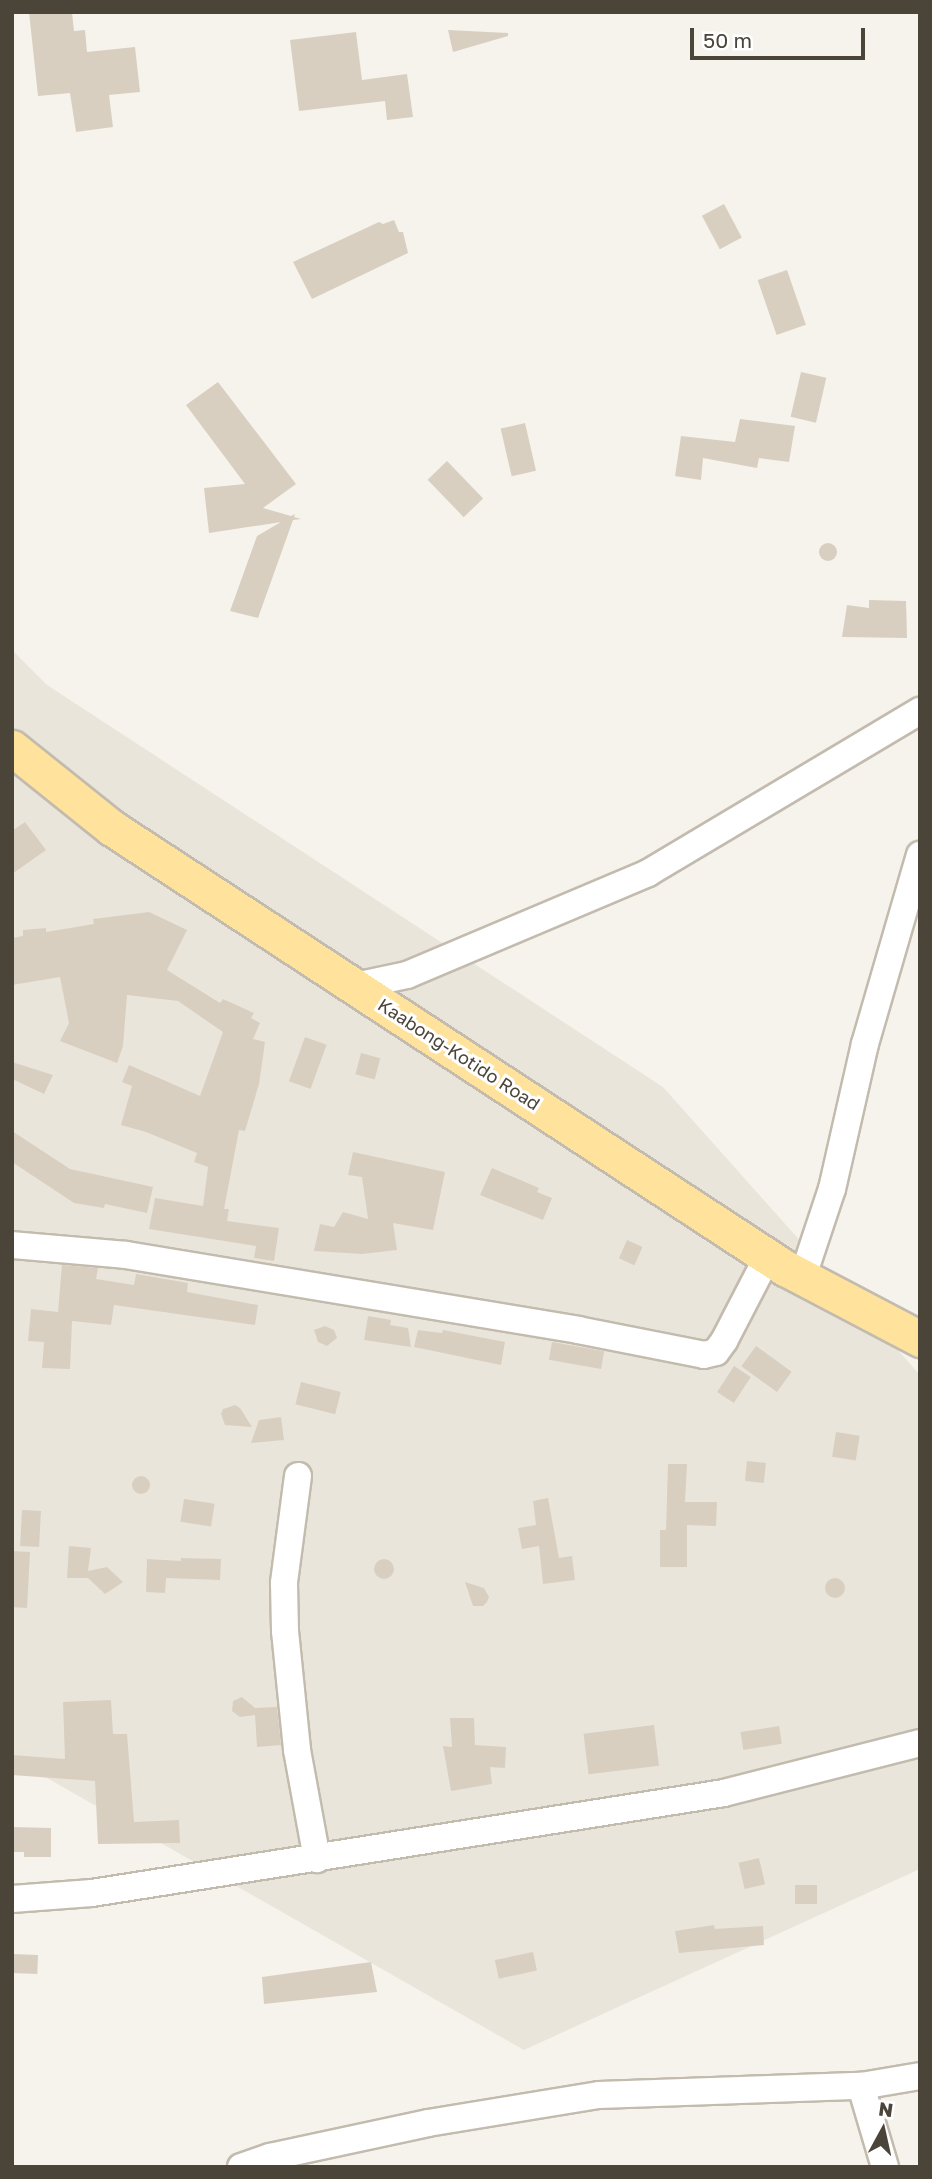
<!DOCTYPE html>
<style>
body{margin:0}
#map{position:relative;width:932px;height:2179px;overflow:hidden;background:#f6f3ec;font-family:"Golos Text",sans-serif}
div>[style]{position:absolute}
[style*='--x']{left:calc(var(--x)*1px);top:calc(var(--y)*1px);width:calc(var(--w)*1px);rotate:calc(var(--a)*1deg)}
.residential>*{inset:0;background:#eae5da}
.building>*{inset:0;background:#d8cfc1;transform-origin:0 0}
.round{border-radius:50%}
.roads{filter:drop-shadow(2px 0 #c2bbae) drop-shadow(-2px 0 #c2bbae) drop-shadow(0 2px #c2bbae) drop-shadow(0 -2px #c2bbae)}
.minor>*{height:26px;margin:-13px;padding:0 13px;transform-origin:13px;border-radius:13px;background:#fff}
.major>*{height:35px;margin:-17.5px;padding:0 17.5px;transform-origin:17.5px;border-radius:17.5px;background:#ffe39c}
span{translate:-50% -50%;white-space:nowrap;text-align:center;line-height:1.15;-webkit-text-stroke:6px #fff;paint-order:stroke}
.street-label{font-size:18px;color:#4b4439}
.frame{position:absolute;inset:0;border:14px solid #4b4439;pointer-events:none}
.north{position:absolute;left:848px;top:2095px;width:70px;height:70px;-webkit-text-stroke:5px #fff;paint-order:stroke;rotate:8deg;font-size:19px;font-weight:700;line-height:28px;text-align:center;color:#4b4439}
.north::after{content:'';display:block;margin:auto;width:24px;height:32px;background:#4b4439;clip-path:polygon(50% 0,100% 100%,50% 72%,0 100%)}
.scale{position:absolute;left:690px;top:28px;width:175px;height:32px;box-sizing:border-box;border:4px solid #4b4439;border-top:0;padding-left:9px;font-size:21px;line-height:24px;white-space:nowrap;color:#4b4439;-webkit-text-stroke:5px #fff;paint-order:stroke}
</style>
<div id="map">
<div class="residential">
<i style="clip-path:polygon(12px 650px,47px 685px,663px 1087px,920px 1375px,920px 1869px,524px 2050px,12px 1758px)"></i>
</div>
<div class="building">
<i style="clip-path:polygon(29px 12px,72px 12px,74px 31px,85px 30px,87px 52px,135px 47px,140px 92px,109px 95px,113px 127px,76px 132px,70px 93px,38px 96px)"></i>
<i style="clip-path:polygon(448px 30px,508px 33px,508px 36px,453px 52px)"></i>
<i style="clip-path:polygon(356px 32px,362px 80px,407px 74px,413px 117px,387px 120px,385px 101px,299px 111px,290px 40px)"></i>
<i style="left:724px;top:204px;width:38px;height:25px;rotate:62deg"></i>
<i style="clip-path:polygon(394px 220px,399px 232px,403px 232px,408px 253px,312px 299px,293px 262px,379px 222px,383px 224px)"></i>
<i style="left:787px;top:270px;width:58px;height:31px;rotate:71deg"></i>
<i style="left:801px;top:372px;width:26px;height:46px;rotate:13deg"></i>
<i style="clip-path:polygon(218px 382px,296px 484px,263px 508px,291px 516px,295px 514px,294px 517px,301px 519px,293px 520px,258px 618px,230px 611px,257px 536px,281px 522px,209px 533px,204px 488px,245px 484px,186px 405px)"></i>
<i style="clip-path:polygon(740px 419px,795px 426px,789px 462px,759px 458px,757px 468px,703px 458px,701px 480px,675px 476px,681px 436px,735px 442px)"></i>
<i style="left:525px;top:423px;width:49px;height:25px;rotate:77deg"></i>
<i style="left:447px;top:461px;width:52px;height:27px;rotate:46deg"></i>
<i class="round" style="left:819px;top:543px;width:18px;height:18px"></i>
<i style="clip-path:polygon(869px 600px,906px 601px,907px 638px,842px 637px,847px 605px,869px 608px)"></i>
<i style="clip-path:polygon(25px 822px,46px 850px,12px 874px,12px 831px)"></i>
<i style="clip-path:polygon(149px 912px,187px 930px,167px 970px,220px 1003px,223px 999px,254px 1013px,251px 1018px,260px 1023px,253px 1039px,265px 1042px,259px 1084px,245px 1131px,239px 1130px,224px 1209px,229px 1209px,227px 1221px,279px 1228px,274px 1261px,254px 1258px,256px 1246px,149px 1229px,155px 1198px,203px 1206px,208px 1167px,194px 1162px,197px 1153px,146px 1132px,121px 1125px,132px 1086px,122px 1082px,129px 1065px,200px 1096px,223px 1032px,178px 1001px,127px 995px,123px 1046px,117px 1063px,60px 1041px,69px 1023px,60px 977px,12px 985px,12px 938px,23px 936px,23px 930px,46px 928px,46px 932px,94px 924px,93px 919px)"></i>
<i style="left:305px;top:1037px;width:23px;height:47px;rotate:20deg"></i>
<i style="left:361px;top:1053px;width:20px;height:22px;rotate:15deg"></i>
<i style="clip-path:polygon(12px 1062px,53px 1075px,44px 1094px,12px 1079px)"></i>
<i style="clip-path:polygon(12px 1131px,70px 1169px,153px 1187px,147px 1213px,105px 1204px,104px 1208px,74px 1203px,12px 1162px)"></i>
<i style="clip-path:polygon(353px 1152px,445px 1172px,433px 1230px,393px 1223px,397px 1250px,362px 1254px,314px 1251px,320px 1224px,334px 1227px,343px 1212px,368px 1219px,362px 1177px,348px 1175px)"></i>
<i style="clip-path:polygon(492px 1168px,539px 1188px,537px 1192px,552px 1198px,543px 1220px,480px 1195px)"></i>
<i style="left:627px;top:1240px;width:17px;height:20px;rotate:24deg"></i>
<i style="clip-path:polygon(62px 1265px,98px 1268px,96px 1279px,134px 1285px,136px 1274px,188px 1283px,187px 1292px,258px 1305px,255px 1325px,114px 1305px,111px 1325px,72px 1321px,70px 1369px,42px 1368px,44px 1342px,28px 1341px,31px 1309px,58px 1312px)"></i>
<i style="clip-path:polygon(368px 1316px,391px 1320px,390px 1325px,408px 1328px,411px 1347px,364px 1340px)"></i>
<i style="clip-path:polygon(325px 1326px,334px 1330px,337px 1338px,327px 1346px,318px 1342px,314px 1330px)"></i>
<i style="clip-path:polygon(418px 1330px,442px 1333px,443px 1330px,505px 1342px,501px 1365px,414px 1347px)"></i>
<i style="left:552px;top:1342px;width:53px;height:18px;rotate:10deg"></i>
<i style="left:756px;top:1346px;width:44px;height:25px;rotate:36deg"></i>
<i style="left:734px;top:1366px;width:20px;height:31px;rotate:33deg"></i>
<i style="left:301px;top:1382px;width:41px;height:23px;rotate:14deg"></i>
<i style="clip-path:polygon(235px 1405px,240px 1408px,252px 1427px,225px 1425px,221px 1414px,223px 1409px)"></i>
<i style="clip-path:polygon(281px 1417px,284px 1440px,251px 1443px,259px 1420px)"></i>
<i style="left:836px;top:1432px;width:24px;height:25px;rotate:9deg"></i>
<i style="left:747px;top:1461px;width:19px;height:20px;rotate:6deg"></i>
<i style="clip-path:polygon(668px 1464px,687px 1464px,685px 1502px,717px 1502px,716px 1526px,687px 1525px,687px 1567px,660px 1567px,660px 1530px,666px 1530px)"></i>
<i class="round" style="left:132px;top:1476px;width:18px;height:18px"></i>
<i style="clip-path:polygon(548px 1498px,559px 1558px,572px 1556px,575px 1580px,543px 1584px,539px 1546px,522px 1549px,518px 1528px,536px 1525px,533px 1501px)"></i>
<i style="left:184px;top:1499px;width:31px;height:23px;rotate:9deg"></i>
<i style="left:22px;top:1510px;width:19px;height:36px;rotate:3deg"></i>
<i style="clip-path:polygon(69px 1546px,91px 1548px,88px 1571px,107px 1567px,123px 1582px,105px 1594px,88px 1578px,67px 1578px)"></i>
<i style="clip-path:polygon(12px 1551px,30px 1552px,27px 1608px,12px 1607px)"></i>
<i style="clip-path:polygon(181px 1558px,221px 1559px,220px 1580px,166px 1578px,165px 1593px,146px 1592px,147px 1559px,181px 1561px)"></i>
<i class="round" style="left:374px;top:1559px;width:20px;height:20px"></i>
<i class="round" style="left:825px;top:1578px;width:20px;height:20px"></i>
<i style="clip-path:polygon(465px 1582px,484px 1588px,489px 1597px,487px 1602px,483px 1606px,473px 1606px)"></i>
<i style="clip-path:polygon(242px 1697px,255px 1708px,277px 1707px,281px 1745px,257px 1747px,255px 1715px,240px 1717px,232px 1711px,233px 1701px)"></i>
<i style="clip-path:polygon(111px 1700px,113px 1734px,127px 1734px,134px 1822px,179px 1820px,180px 1843px,98px 1844px,95px 1781px,12px 1775px,12px 1755px,65px 1759px,63px 1702px)"></i>
<i style="clip-path:polygon(450px 1718px,474px 1718px,475px 1745px,506px 1747px,505px 1768px,490px 1767px,492px 1784px,451px 1791px,443px 1746px,452px 1747px)"></i>
<i style="left:654px;top:1725px;width:41px;height:71px;rotate:83deg"></i>
<i style="left:779px;top:1726px;width:18px;height:39px;rotate:81deg"></i>
<i style="clip-path:polygon(12px 1827px,51px 1828px,51px 1857px,24px 1857px,24px 1852px,12px 1852px)"></i>
<i style="left:759px;top:1858px;width:27px;height:21px;rotate:77deg"></i>
<i style="left:795px;top:1885px;width:22px;height:19px"></i>
<i style="clip-path:polygon(714px 1925px,715px 1929px,763px 1926px,764px 1945px,679px 1953px,675px 1931px)"></i>
<i style="left:533px;top:1952px;width:19px;height:39px;rotate:78deg"></i>
<i style="left:12px;top:1954px;width:26px;height:19px;rotate:2deg"></i>
<i style="clip-path:polygon(371px 1962px,377px 1992px,264px 2004px,262px 1977px)"></i>
</div>
<div class="roads">
<div class="minor">
<i style="--x:355;--y:986;--w:53;--a:-11.9"></i>
<i style="--x:407;--y:975;--w:262;--a:-22.9"></i>
<i style="--x:648;--y:873;--w:317;--a:-30.8"></i>
<i style="--x:12;--y:1245;--w:114;--a:5"></i>
<i style="--x:126;--y:1255;--w:458;--a:9.4"></i>
<i style="--x:578;--y:1330;--w:128;--a:11.2"></i>
<i style="--x:704;--y:1355;--w:12;--a:-14"></i>
<i style="--x:716;--y:1352;--w:14;--a:-54"></i>
<i style="--x:724;--y:1341;--w:96;--a:-62.6"></i>
<i style="--x:803;--y:1276;--w:92;--a:-71.6"></i>
<i style="--x:832;--y:1189;--w:149;--a:-77.2"></i>
<i style="--x:865;--y:1044;--w:197;--a:-73.8"></i>
<i style="--x:298;--y:1476;--w:108;--a:97.5"></i>
<i style="--x:284;--y:1583;--w:48;--a:88.8"></i>
<i style="--x:285;--y:1631;--w:120;--a:84.2"></i>
<i style="--x:297;--y:1750;--w:111;--a:79.6"></i>
<i style="--x:12;--y:1899;--w:80;--a:-4.3"></i>
<i style="--x:92;--y:1893;--w:640;--a:-8.99"></i>
<i style="--x:724;--y:1793;--w:202;--a:-14.3"></i>
<i style="--x:861;--y:2086;--w:84;--a:73.5"></i>
<i style="--x:241;--y:2167;--w:31;--a:-19"></i>
<i style="--x:270;--y:2157;--w:162;--a:-12.1"></i>
<i style="--x:428;--y:2123;--w:173;--a:-9.3"></i>
<i style="--x:599;--y:2095;--w:262;--a:-2"></i>
<i style="--x:861;--y:2086;--w:60;--a:-9.6"></i>
</div>
<div class="major">
<i style="--x:12;--y:748;--w:128;--a:38.7"></i>
<i style="--x:112;--y:828;--w:804;--a:33.18"></i>
<i style="--x:785;--y:1268;--w:153;--a:27.7"></i>
</div>
</div>
<div class="street-label">
<span style="left:459px;top:1054px;rotate:33deg">Kaabong-Kotido Road</span>
</div>
<div class="frame"></div>
<div class="north">N</div>
<div class="scale">50 m</div>
</div>
